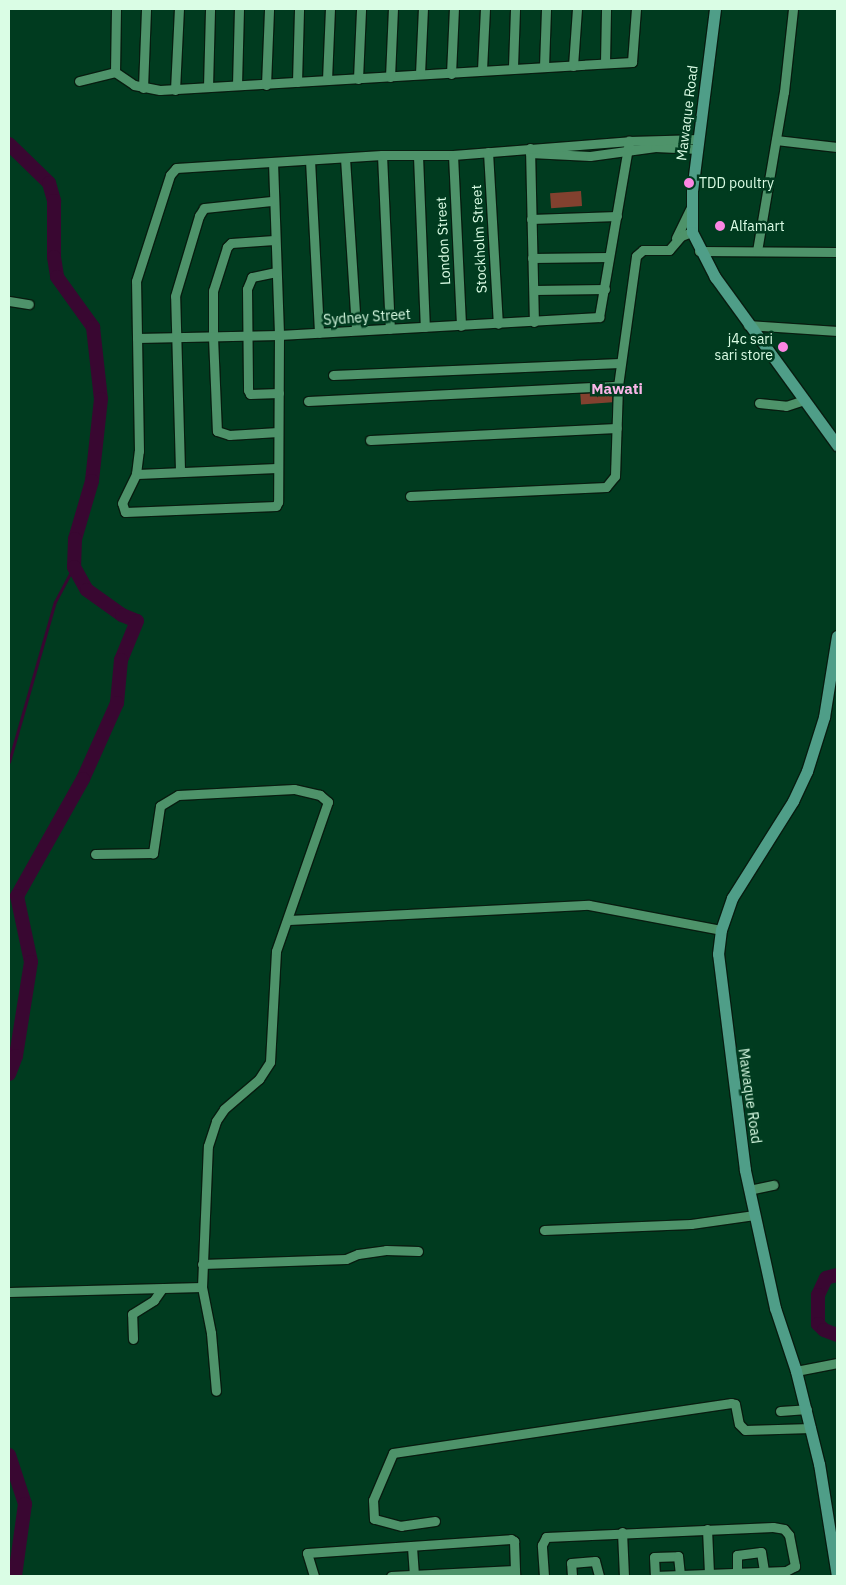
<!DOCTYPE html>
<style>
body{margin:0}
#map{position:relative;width:846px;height:1585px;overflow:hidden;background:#003b1f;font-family:"IBM Plex Sans",sans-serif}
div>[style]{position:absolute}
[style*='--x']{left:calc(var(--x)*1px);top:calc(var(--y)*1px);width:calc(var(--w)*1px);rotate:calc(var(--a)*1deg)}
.green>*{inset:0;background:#82412f;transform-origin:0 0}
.stream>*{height:2.5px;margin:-1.25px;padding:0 1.25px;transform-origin:1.25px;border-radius:1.25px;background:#390731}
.river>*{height:14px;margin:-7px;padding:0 7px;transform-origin:7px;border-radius:7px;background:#390731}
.roads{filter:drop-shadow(1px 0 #071d10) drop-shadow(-1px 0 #071d10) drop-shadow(0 1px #071d10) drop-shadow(0 -1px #071d10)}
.minor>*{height:9px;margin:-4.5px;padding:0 4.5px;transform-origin:4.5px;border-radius:4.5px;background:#4e936a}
.secondary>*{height:11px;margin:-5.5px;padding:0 5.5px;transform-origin:5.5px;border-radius:5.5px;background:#4f9e88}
.dots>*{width:14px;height:14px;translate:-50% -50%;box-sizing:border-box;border:2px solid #003b1f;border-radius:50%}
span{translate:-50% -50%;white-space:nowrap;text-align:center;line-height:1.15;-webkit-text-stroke:5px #003b1f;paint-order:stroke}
.street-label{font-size:14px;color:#dafde5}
.poi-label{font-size:14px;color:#dafde5}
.left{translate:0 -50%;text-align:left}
.right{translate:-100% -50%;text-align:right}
.neighbourhood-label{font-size:15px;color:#f9b6e8;font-weight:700}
.frame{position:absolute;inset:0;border:10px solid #dafde5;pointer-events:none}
</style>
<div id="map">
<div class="green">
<i style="left:581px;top:191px;width:15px;height:31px;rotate:86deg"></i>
<i style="left:615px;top:388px;width:14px;height:35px;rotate:86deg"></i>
</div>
<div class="stream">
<i style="--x:9;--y:762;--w:166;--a:-74"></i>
<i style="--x:55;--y:602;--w:40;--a:-62"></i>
</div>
<div class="river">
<i style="--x:9;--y:144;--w:56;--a:44.3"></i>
<i style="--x:49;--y:183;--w:19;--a:74"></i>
<i style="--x:54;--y:201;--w:56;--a:90"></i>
<i style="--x:54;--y:257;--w:20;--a:81"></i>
<i style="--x:57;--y:277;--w:62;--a:54.2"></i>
<i style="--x:93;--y:327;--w:72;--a:83.7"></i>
<i style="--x:101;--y:399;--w:82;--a:96.3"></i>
<i style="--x:92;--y:481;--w:60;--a:106.3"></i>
<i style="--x:75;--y:539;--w:28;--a:92"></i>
<i style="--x:74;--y:567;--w:26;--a:61"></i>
<i style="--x:87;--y:590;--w:43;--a:35.5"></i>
<i style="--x:122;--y:615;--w:16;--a:22"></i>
<i style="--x:137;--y:621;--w:42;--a:112.3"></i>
<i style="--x:121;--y:660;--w:43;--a:95.3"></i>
<i style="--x:117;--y:703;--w:83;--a:114.1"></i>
<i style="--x:83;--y:779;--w:134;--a:119.4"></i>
<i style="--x:17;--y:896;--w:67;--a:78"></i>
<i style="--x:31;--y:962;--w:95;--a:99.1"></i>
<i style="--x:16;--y:1056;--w:19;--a:111"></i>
<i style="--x:837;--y:1275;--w:11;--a:165"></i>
<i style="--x:826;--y:1278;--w:19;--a:115"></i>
<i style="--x:818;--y:1295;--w:29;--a:90"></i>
<i style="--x:818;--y:1324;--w:8;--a:45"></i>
<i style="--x:824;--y:1330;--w:14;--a:21"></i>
<i style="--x:9;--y:1455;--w:52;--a:71.9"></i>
<i style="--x:25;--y:1504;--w:73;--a:97.9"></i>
</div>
<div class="roads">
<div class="minor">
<i style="--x:116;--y:9;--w:63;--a:90.9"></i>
<i style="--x:115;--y:72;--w:23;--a:34"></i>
<i style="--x:134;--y:85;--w:26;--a:11"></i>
<i style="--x:160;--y:90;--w:473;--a:-3.4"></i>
<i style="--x:632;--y:62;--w:53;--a:-85.7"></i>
<i style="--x:605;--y:63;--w:54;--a:-88.9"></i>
<i style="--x:573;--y:66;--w:57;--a:-86"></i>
<i style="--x:513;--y:67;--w:58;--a:-88"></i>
<i style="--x:544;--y:67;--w:58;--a:-88"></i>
<i style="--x:482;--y:70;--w:61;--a:-87.2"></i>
<i style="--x:420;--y:74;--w:65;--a:-87.4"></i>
<i style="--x:451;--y:74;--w:65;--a:-87.4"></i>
<i style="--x:390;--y:77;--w:68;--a:-87.5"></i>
<i style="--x:358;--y:79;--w:70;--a:-87.5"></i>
<i style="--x:327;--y:80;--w:71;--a:-87.6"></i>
<i style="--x:79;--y:81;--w:37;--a:-14"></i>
<i style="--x:297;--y:82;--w:73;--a:-88.4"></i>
<i style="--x:237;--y:85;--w:76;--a:-88.5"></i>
<i style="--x:266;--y:85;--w:76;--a:-87.7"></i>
<i style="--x:208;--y:87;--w:78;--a:-88.5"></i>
<i style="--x:143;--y:88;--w:79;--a:-87.8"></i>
<i style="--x:175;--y:90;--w:81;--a:-87.2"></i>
<i style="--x:776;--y:140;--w:61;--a:6.5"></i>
<i style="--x:530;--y:148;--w:174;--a:88.7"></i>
<i style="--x:488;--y:152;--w:172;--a:86.7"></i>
<i style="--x:530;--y:153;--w:60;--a:2.9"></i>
<i style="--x:590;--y:156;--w:66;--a:-7.9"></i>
<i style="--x:655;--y:147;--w:43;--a:2.7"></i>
<i style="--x:382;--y:155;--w:174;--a:87.4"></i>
<i style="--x:453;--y:155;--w:171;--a:87.3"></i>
<i style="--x:418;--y:156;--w:171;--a:87.7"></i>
<i style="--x:345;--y:158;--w:172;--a:86.3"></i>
<i style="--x:310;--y:160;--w:173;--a:87"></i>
<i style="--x:273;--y:162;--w:173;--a:88"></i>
<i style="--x:279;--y:335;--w:167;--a:90.3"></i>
<i style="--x:278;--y:502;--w:4;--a:117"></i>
<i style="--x:276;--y:506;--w:151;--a:177.7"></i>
<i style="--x:125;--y:512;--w:9;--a:-108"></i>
<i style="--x:122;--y:503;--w:32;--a:-64"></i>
<i style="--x:136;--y:474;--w:23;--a:-83"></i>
<i style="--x:139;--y:451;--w:170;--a:-91"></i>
<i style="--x:136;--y:281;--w:111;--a:-72.2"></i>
<i style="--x:170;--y:175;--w:9;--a:-49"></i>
<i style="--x:176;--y:168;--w:206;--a:-3.6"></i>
<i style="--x:382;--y:155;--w:71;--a:0"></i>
<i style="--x:453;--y:155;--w:177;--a:-4.5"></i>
<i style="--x:629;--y:141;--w:70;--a:-1.6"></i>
<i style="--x:531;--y:219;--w:86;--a:-2"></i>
<i style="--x:676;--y:238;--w:32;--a:-64"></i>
<i style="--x:274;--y:240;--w:43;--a:176"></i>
<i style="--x:231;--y:243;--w:6;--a:135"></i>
<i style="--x:227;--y:247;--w:46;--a:107.7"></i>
<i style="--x:213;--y:291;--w:46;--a:90"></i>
<i style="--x:213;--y:337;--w:94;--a:87.6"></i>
<i style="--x:217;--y:431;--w:13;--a:18"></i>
<i style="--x:229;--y:435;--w:49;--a:-3.5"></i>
<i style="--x:699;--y:251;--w:138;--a:0.4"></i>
<i style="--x:757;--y:251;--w:161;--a:-80.4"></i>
<i style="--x:784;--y:92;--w:83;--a:-83.8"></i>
<i style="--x:532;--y:258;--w:77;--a:-0.7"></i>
<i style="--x:276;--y:272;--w:25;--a:168"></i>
<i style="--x:252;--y:277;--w:13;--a:113"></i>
<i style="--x:247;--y:289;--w:101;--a:89.4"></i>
<i style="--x:248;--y:390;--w:4;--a:63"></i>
<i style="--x:250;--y:394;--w:29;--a:-2"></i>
<i style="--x:534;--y:290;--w:71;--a:-0.8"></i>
<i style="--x:9;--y:301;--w:20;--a:9"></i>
<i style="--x:748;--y:325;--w:89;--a:3.9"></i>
<i style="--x:137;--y:338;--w:142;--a:-1.2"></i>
<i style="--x:279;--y:335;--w:321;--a:-3.2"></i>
<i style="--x:599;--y:317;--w:179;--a:-80.3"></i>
<i style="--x:333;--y:375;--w:287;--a:-2.4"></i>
<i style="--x:308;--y:401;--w:310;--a:-2.8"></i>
<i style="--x:618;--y:386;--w:131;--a:-82.1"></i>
<i style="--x:636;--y:256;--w:9;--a:-41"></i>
<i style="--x:643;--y:250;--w:26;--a:0"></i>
<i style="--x:669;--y:250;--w:18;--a:-49"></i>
<i style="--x:681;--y:236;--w:12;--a:-20"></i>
<i style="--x:759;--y:403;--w:27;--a:6"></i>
<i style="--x:786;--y:406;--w:20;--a:-18"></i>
<i style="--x:370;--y:440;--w:247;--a:-2.8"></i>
<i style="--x:180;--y:470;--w:174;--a:-91.6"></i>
<i style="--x:175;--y:296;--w:84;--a:-73.3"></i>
<i style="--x:199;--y:216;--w:9;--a:-58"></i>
<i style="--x:204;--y:208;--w:68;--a:-5.9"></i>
<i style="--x:136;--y:474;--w:142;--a:-2.4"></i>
<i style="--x:410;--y:496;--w:196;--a:-2.6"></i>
<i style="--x:606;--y:487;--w:14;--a:-51"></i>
<i style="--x:615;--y:476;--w:90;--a:-88.1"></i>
<i style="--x:289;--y:920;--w:300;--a:-2.9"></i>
<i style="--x:589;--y:905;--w:134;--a:10.7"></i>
<i style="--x:749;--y:1190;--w:25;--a:-12"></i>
<i style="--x:544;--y:1230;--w:147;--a:-2.3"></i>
<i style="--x:691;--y:1224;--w:64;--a:-8.1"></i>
<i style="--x:202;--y:1264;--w:144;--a:-2"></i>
<i style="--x:346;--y:1259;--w:13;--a:-23"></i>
<i style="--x:358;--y:1254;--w:28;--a:-8"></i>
<i style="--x:386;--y:1250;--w:32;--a:2"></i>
<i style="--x:202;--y:1287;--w:47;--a:78.9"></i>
<i style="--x:211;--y:1333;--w:58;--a:85.1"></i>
<i style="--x:9;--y:1292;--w:193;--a:-1.5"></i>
<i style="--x:202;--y:1287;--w:141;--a:-87.6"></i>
<i style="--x:208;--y:1146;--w:26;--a:-72"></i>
<i style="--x:216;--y:1121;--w:14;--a:-56"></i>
<i style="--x:224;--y:1109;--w:46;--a:-40.6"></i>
<i style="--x:259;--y:1079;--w:20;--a:-57"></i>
<i style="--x:270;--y:1062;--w:111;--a:-86.9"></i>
<i style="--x:276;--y:951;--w:158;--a:-70.8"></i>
<i style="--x:328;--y:802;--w:11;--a:-139"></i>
<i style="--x:320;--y:795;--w:27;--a:-167"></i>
<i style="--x:294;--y:789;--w:116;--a:177"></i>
<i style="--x:178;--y:795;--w:21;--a:149"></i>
<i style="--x:160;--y:806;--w:48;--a:98.5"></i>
<i style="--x:153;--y:853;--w:58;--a:179"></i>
<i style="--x:133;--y:1339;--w:25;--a:-92"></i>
<i style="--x:132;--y:1314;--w:26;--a:-32"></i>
<i style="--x:154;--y:1300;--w:12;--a:-55"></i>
<i style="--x:796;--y:1371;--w:42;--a:-11"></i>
<i style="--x:780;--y:1411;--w:27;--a:-4"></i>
<i style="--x:435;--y:1521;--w:34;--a:172"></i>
<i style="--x:401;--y:1526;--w:28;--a:-165"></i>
<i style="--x:374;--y:1519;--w:19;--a:-93"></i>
<i style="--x:373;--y:1500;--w:51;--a:-66.9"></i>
<i style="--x:393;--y:1453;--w:342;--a:-8.4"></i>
<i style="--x:731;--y:1403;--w:4;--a:14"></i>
<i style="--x:735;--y:1404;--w:20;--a:79"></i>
<i style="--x:739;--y:1424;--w:8;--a:45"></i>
<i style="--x:745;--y:1430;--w:66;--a:-1.7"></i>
<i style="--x:707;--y:1529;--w:44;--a:87.4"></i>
<i style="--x:622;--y:1532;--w:44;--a:87.4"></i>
<i style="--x:412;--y:1547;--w:26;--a:86"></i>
<i style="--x:737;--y:1572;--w:17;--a:-90"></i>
<i style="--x:737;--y:1555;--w:24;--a:-7"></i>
<i style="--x:761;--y:1552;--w:20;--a:81"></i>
<i style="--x:314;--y:1576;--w:24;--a:-107"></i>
<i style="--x:307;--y:1553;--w:204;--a:-3.9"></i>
<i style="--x:511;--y:1539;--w:4;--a:34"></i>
<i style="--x:514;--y:1541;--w:35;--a:88"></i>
<i style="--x:391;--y:1576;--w:124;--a:-2.8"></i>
<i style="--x:544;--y:1576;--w:31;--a:-94"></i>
<i style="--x:542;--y:1545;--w:9;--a:-63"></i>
<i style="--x:546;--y:1537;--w:227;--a:-2.5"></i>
<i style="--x:773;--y:1527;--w:11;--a:10"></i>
<i style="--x:784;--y:1529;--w:8;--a:50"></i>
<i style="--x:789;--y:1535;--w:32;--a:79"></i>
<i style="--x:795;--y:1566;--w:10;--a:151"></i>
<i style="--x:786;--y:1571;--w:131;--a:177.8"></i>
<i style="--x:572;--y:1576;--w:13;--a:-94"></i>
<i style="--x:571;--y:1563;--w:24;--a:-5"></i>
<i style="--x:595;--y:1561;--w:16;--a:75"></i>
<i style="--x:655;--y:1576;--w:19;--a:-93"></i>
<i style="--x:654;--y:1557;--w:24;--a:-2"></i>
<i style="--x:678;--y:1556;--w:19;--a:84"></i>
</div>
<div class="secondary">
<i style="--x:715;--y:9;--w:182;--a:97.2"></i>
<i style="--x:692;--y:190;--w:42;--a:90"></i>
<i style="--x:692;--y:232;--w:51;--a:62.9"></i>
<i style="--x:715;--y:277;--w:208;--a:54"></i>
<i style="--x:837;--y:1576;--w:113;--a:-99.1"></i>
<i style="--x:819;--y:1464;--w:96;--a:-103.9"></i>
<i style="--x:796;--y:1371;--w:66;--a:-108.4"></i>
<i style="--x:775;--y:1308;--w:141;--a:-102.3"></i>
<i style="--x:745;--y:1170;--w:218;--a:-97.1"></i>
<i style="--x:718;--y:954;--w:24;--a:-83"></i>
<i style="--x:721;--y:930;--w:34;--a:-71"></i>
<i style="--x:732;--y:898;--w:115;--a:-57.8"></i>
<i style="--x:793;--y:801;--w:33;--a:-65"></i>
<i style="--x:807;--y:771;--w:57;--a:-72.5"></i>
<i style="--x:824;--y:717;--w:82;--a:-80.9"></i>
</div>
</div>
<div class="dots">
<i style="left:689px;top:183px;background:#fc86e3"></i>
<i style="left:720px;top:226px;background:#fc86e3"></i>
<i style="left:783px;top:347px;background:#fc86e3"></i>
</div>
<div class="street-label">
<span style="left:687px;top:113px;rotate:-83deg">Mawaque Road</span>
<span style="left:479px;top:239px;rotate:-93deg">Stockholm Street</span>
<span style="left:443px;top:241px;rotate:-93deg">London Street</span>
<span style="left:367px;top:317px;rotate:-4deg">Sydney Street</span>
<span style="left:750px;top:1096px;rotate:82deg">Mawaque Road</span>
</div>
<div class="poi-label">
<span class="left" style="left:699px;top:183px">TDD poultry</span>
<span class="left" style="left:730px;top:226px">Alfamart</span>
<span class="right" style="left:773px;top:347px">j4c sari<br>sari store</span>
</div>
<div class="neighbourhood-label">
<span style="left:617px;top:389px">Mawati</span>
</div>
<div class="frame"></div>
</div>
